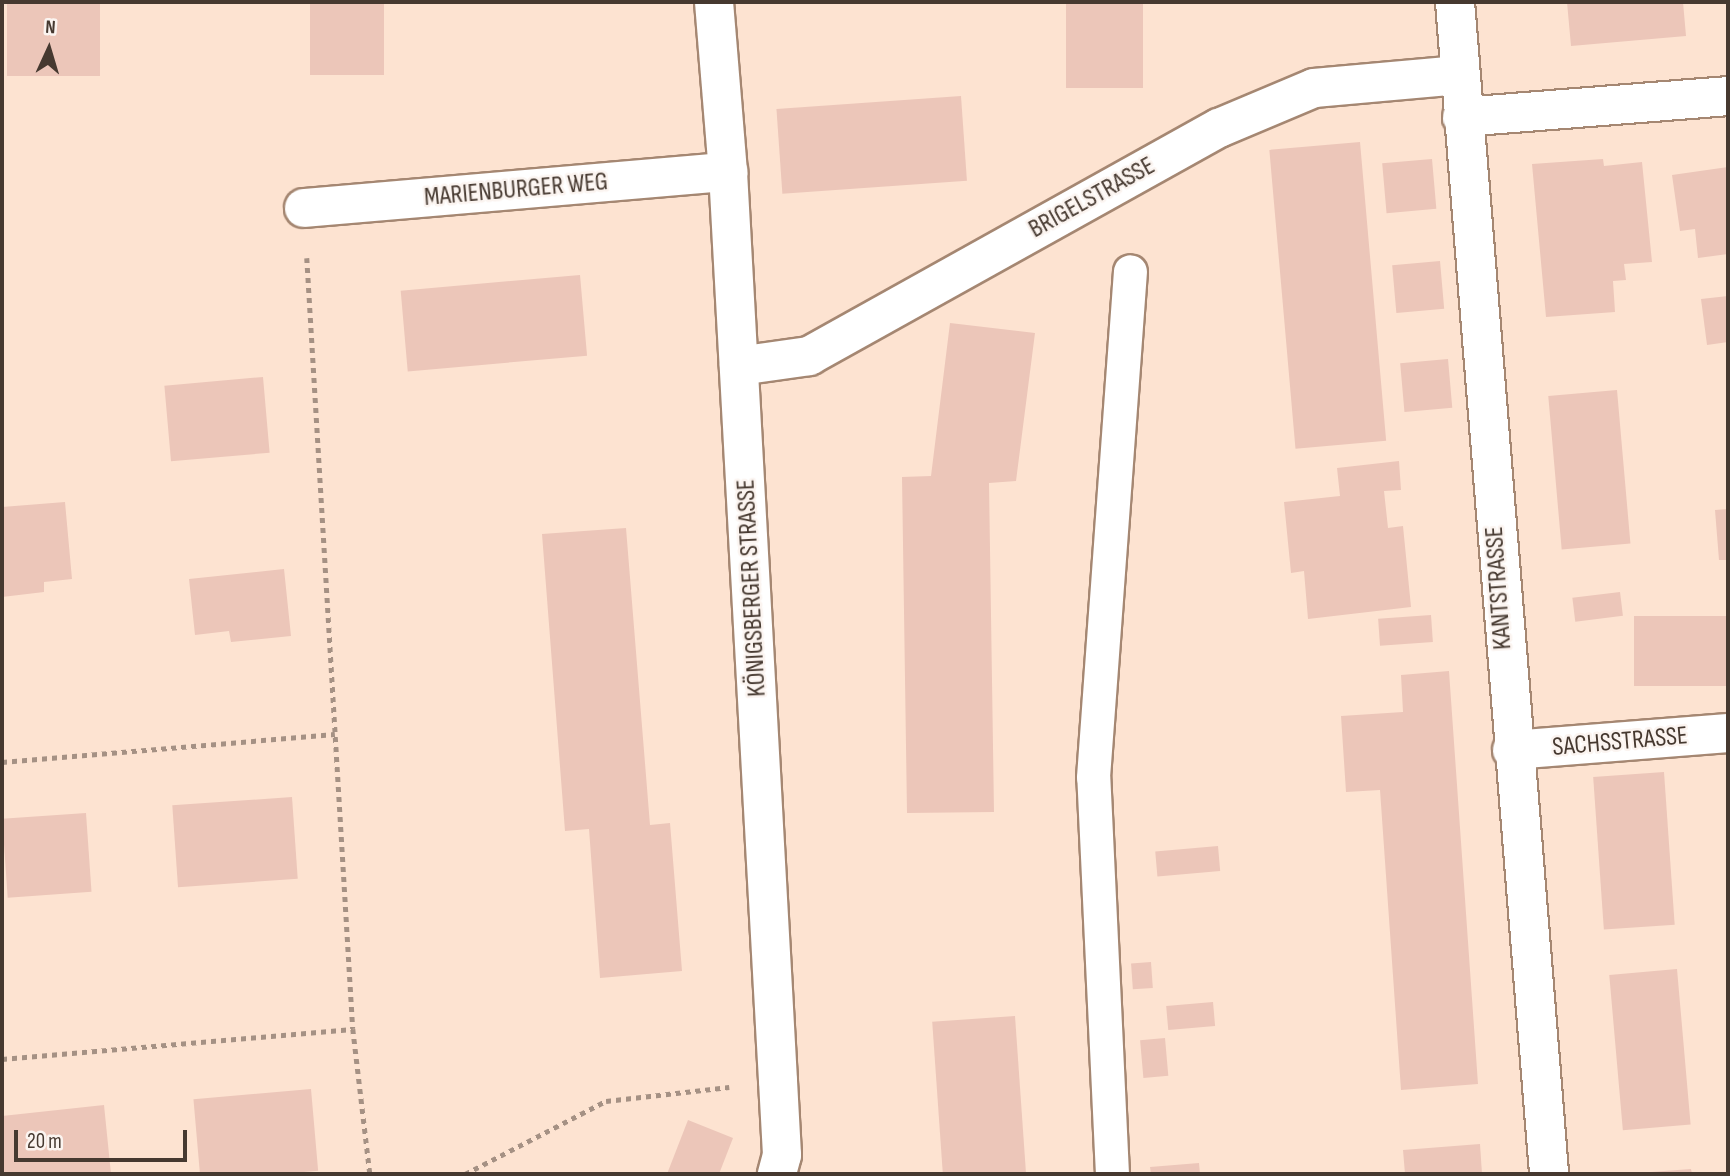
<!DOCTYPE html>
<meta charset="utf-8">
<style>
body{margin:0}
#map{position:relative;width:1730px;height:1176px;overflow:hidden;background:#fde3d1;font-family:"Sofia Sans Condensed",sans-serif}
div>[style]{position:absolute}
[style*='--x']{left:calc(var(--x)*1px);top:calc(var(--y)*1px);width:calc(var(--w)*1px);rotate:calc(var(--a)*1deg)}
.building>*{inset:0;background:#ecc6b9;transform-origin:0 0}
.path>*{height:4.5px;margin-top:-2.25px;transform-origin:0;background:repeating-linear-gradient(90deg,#a59184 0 5px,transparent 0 10px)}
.roads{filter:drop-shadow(2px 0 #a58772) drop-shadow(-2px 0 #a58772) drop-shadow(0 2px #a58772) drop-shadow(0 -2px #a58772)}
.service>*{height:33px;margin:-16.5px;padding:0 16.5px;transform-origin:16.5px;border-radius:16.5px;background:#fff}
.minor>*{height:38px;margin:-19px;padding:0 19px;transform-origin:19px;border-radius:19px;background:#fff}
span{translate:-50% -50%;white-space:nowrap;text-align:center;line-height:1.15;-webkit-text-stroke:5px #fbf4f0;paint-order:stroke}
.street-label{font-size:26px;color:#463930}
.frame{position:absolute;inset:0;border:4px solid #463930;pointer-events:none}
.north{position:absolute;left:14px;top:14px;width:70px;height:70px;-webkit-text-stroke:5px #fbf4f0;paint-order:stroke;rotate:4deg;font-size:19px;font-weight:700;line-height:28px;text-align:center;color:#463930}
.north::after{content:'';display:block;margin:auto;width:24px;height:32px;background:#463930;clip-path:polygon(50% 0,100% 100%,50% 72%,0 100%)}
.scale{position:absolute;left:14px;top:1130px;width:173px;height:32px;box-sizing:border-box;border:4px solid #463930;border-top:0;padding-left:9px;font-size:21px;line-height:24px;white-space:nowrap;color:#463930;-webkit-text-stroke:5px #fbf4f0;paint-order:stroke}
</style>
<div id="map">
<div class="building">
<i style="left:7px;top:2px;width:93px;height:74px"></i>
<i style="left:310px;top:2px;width:74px;height:73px"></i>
<i style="left:1066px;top:2px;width:77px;height:86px"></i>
<i style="clip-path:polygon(1567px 2px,1683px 2px,1686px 36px,1571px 46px)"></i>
<i style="left:961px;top:96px;width:85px;height:185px;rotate:86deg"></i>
<i style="left:1360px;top:142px;width:300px;height:91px;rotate:85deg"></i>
<i style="left:1432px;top:159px;width:50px;height:50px;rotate:85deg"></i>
<i style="clip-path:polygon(1603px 159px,1604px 166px,1642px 162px,1652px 262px,1624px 264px,1626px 280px,1613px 281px,1615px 312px,1546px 317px,1532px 164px)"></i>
<i style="clip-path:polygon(1728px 167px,1728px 254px,1698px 258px,1695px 229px,1680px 231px,1672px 175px)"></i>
<i style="left:1440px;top:261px;width:48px;height:48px;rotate:85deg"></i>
<i style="left:580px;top:275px;width:81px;height:180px;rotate:85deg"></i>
<i style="clip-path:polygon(1728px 296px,1728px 342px,1707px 345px,1701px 299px)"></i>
<i style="clip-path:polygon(950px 323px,1035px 333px,1016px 481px,989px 483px,994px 812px,907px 813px,902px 477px,931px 476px)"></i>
<i style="left:1448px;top:359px;width:49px;height:48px;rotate:85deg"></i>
<i style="left:263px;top:377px;width:76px;height:99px;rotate:85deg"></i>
<i style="left:1617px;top:390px;width:154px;height:69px;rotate:85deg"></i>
<i style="clip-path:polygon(1399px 461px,1401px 490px,1384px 491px,1388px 528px,1403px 526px,1411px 607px,1308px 619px,1304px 571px,1291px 573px,1284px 502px,1340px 496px,1337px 468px)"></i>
<i style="clip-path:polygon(65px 502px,72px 579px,44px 582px,44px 592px,2px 597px,2px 507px)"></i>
<i style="clip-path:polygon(1728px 509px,1728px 560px,1719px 560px,1715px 510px)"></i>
<i style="clip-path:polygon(626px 528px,650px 825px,670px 823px,682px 971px,600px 978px,589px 829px,565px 831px,542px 534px)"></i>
<i style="clip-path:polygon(284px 569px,291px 636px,231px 642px,229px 631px,195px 635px,189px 579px)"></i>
<i style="left:1620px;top:592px;width:24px;height:48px;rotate:83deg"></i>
<i style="left:1431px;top:615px;width:27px;height:53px;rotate:86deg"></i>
<i style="left:1728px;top:616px;width:70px;height:94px;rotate:90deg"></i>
<i style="clip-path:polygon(1449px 671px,1478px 1084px,1401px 1090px,1380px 790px,1346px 792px,1341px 716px,1403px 712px,1401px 675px)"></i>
<i style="left:1664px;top:772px;width:153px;height:71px;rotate:86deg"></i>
<i style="left:292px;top:797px;width:82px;height:120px;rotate:86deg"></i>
<i style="left:86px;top:813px;width:79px;height:84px;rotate:86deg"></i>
<i style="left:1218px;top:846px;width:25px;height:63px;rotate:85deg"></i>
<i style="left:1151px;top:962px;width:26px;height:20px;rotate:86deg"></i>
<i style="left:1677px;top:969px;width:156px;height:68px;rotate:85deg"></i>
<i style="left:1213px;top:1002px;width:24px;height:47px;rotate:85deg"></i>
<i style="left:1015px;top:1016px;width:158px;height:83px;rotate:86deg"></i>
<i style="left:1165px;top:1038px;width:38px;height:25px;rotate:85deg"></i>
<i style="left:311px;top:1089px;width:82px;height:118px;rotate:85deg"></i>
<i style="clip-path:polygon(104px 1105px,111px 1174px,2px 1174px,2px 1116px)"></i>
<i style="clip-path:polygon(688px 1120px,733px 1138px,719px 1174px,667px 1174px)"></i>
<i style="clip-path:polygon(1480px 1144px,1482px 1174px,1405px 1174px,1403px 1150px)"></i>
<i style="clip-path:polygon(1199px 1163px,1200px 1174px,1151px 1174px,1150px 1167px)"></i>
<i style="clip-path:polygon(1691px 1169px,1692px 1174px,1651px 1174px,1651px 1172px)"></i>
</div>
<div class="path">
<i style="--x:307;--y:258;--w:772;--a:86.59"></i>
<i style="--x:353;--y:1029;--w:146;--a:83.3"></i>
<i style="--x:2;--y:762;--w:334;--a:-4.8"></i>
<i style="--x:2;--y:1059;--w:352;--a:-4.9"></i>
<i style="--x:465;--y:1174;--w:159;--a:-27.4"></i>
<i style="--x:606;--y:1101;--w:124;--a:-6.5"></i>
</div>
<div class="roads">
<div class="service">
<i style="--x:1112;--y:1174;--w:397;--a:-92.7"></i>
<i style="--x:1093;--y:777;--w:507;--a:-85.82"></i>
</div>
<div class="minor">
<i style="--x:714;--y:2;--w:171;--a:85.3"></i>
<i style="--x:728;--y:172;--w:910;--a:86.85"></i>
<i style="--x:778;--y:1081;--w:74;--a:86.9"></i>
<i style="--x:782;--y:1155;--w:20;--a:105"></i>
<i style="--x:1455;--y:2;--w:1176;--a:85.41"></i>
<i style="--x:1462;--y:117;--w:267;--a:-4.5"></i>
<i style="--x:304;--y:208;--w:426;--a:-4.9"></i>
<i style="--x:739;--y:366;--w:71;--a:-8.1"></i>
<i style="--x:809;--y:356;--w:469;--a:-29.1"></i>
<i style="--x:1219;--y:128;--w:103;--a:-22.8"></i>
<i style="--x:1314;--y:88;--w:146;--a:-5.1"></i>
<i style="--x:1512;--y:750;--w:217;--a:-4.5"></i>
</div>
</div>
<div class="street-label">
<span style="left:516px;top:190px;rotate:-5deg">MARIENBURGER WEG</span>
<span style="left:1092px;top:198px;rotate:-29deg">BRIGELSTRASSE</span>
<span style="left:752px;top:588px;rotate:-93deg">KÖNIGSBERGER STRASSE</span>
<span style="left:1499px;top:588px;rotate:-94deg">KANTSTRASSE</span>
<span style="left:1620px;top:742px;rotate:-5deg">SACHSSTRASSE</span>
</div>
<div class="frame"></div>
<div class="north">N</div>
<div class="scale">20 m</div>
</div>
